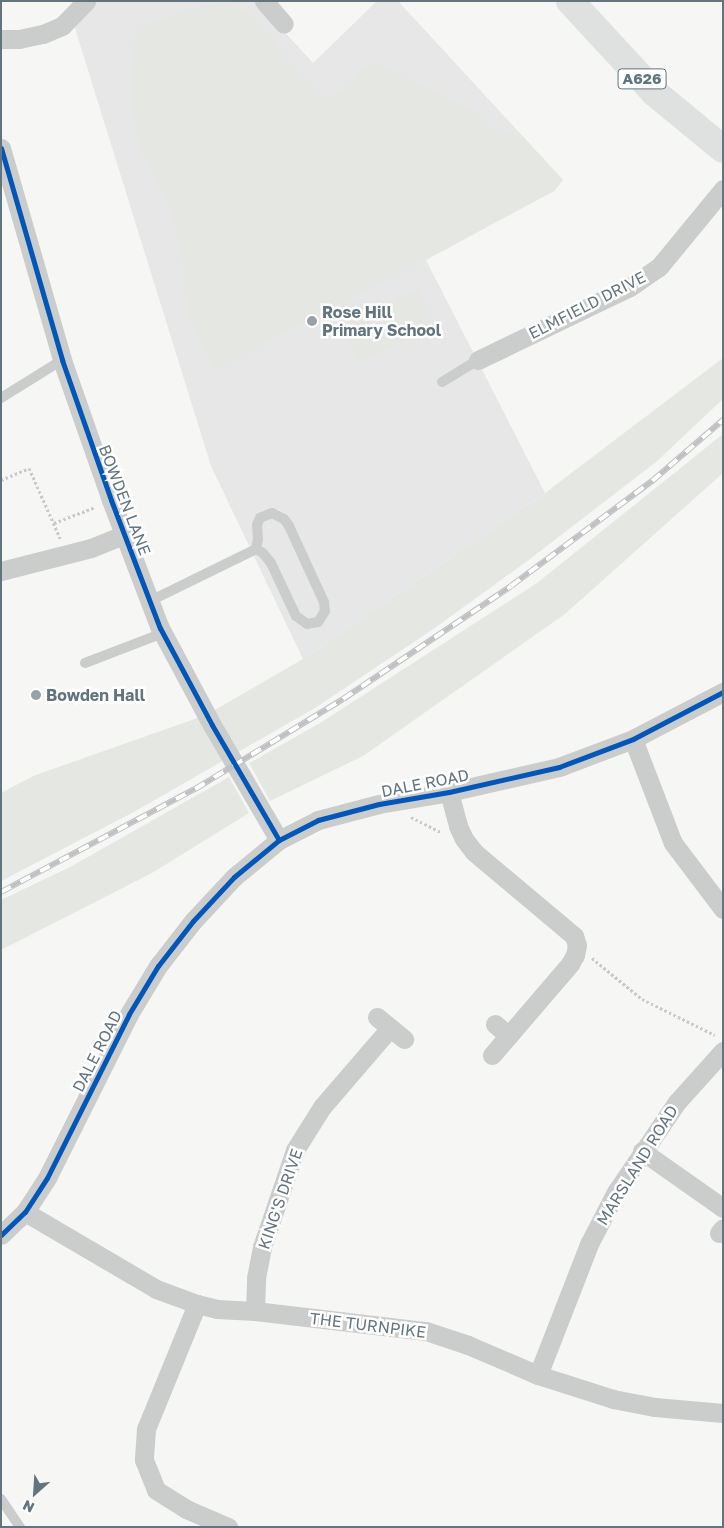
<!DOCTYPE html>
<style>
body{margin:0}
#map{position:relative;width:724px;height:1528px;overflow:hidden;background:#f6f6f5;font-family:"Golos Text",sans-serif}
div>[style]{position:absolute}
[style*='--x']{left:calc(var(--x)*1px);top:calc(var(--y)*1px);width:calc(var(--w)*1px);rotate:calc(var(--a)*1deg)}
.built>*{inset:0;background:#e6e7e6}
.green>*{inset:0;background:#e5e8e2;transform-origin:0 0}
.path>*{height:3px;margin-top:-1.5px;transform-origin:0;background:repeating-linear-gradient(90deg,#c8c9ca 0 2.5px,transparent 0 5px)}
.lane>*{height:10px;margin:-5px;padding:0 5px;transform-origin:5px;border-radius:5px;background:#cbcccc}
.street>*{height:19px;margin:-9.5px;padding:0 9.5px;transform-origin:9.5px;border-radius:9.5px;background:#cbcccc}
.primary>*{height:28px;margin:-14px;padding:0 14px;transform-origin:14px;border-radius:14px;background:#dfe0e0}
.rail>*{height:5.5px;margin-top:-2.75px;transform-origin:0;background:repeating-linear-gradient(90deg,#fff 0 11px,#c0c1c3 0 22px);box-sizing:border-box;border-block:1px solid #c0c1c3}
.cycleway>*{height:5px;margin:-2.5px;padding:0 2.5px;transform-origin:2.5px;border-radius:2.5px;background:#0057b8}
.dots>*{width:14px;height:14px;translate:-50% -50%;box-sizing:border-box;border:2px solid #fff;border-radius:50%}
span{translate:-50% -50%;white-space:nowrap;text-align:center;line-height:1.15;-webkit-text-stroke:5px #fff;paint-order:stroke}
.shield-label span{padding:1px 4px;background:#fff;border:1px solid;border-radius:4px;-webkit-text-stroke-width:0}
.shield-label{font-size:15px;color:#62757f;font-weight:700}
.street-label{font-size:16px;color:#62757f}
.poi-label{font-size:16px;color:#62757f;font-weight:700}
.left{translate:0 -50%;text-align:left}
.frame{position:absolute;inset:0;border:2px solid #62757f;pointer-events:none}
.north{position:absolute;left:10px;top:1468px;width:50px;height:50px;-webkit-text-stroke:4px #fff;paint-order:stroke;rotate:206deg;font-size:14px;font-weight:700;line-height:20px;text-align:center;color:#62757f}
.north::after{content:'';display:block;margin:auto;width:18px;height:22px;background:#62757f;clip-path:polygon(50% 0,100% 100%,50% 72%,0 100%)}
</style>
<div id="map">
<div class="built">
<i style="clip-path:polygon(96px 1px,256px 1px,313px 63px,377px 1px,398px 1px,563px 180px,554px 191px,426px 260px,545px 493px,303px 659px,211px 466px,74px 25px)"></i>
</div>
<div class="green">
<i style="clip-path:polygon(228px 1px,256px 19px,289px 61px,326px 98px,352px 84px,357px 69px,376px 62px,407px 80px,464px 105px,489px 126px,524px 138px,563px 180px,554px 191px,215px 369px,188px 316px,183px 263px,171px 209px,141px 151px,131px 102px,135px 34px,150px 24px,198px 6px)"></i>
<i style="left:417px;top:289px;width:42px;height:84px;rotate:65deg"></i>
<i style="clip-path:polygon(723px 358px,723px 399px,656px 462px,530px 559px,432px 630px,315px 708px,132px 813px,1px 881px,1px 793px,33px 776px,206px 715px,303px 659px,545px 493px)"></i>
<i style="clip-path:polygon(723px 434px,723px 473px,565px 614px,363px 756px,270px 801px,249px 763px,320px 723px,537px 583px)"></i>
<i style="clip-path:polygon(229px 777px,249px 813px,152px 873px,1px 950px,1px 900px,72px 866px)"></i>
</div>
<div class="path">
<i style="--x:1;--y:480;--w:30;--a:-23"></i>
<i style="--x:29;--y:468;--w:77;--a:66.1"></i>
<i style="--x:54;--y:523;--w:44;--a:-21.3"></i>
<i style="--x:411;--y:817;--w:34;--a:27"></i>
<i style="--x:592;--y:958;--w:65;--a:39.4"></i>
<i style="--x:642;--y:999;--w:81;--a:26.3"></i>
</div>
<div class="lane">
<i style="--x:442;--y:382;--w:42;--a:-31.4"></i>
<i style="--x:1;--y:398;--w:72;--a:-31.9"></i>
<i style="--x:150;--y:601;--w:118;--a:-26.1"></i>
<i style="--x:256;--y:549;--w:10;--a:-79"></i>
<i style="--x:258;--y:539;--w:14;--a:-94"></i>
<i style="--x:257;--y:525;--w:8;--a:-67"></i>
<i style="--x:260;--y:518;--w:13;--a:-23"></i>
<i style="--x:272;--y:513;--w:13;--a:27"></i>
<i style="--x:284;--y:519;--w:9;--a:54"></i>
<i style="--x:289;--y:526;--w:84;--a:65.3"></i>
<i style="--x:324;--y:602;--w:9;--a:84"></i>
<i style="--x:325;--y:611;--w:13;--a:122"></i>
<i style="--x:318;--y:622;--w:11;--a:170"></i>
<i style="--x:307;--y:624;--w:14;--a:-144"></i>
<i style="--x:296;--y:616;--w:59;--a:-115.3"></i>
<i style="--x:271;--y:563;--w:13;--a:-129"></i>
<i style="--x:263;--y:553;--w:8;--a:-150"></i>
<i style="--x:85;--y:663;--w:84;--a:-21"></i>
<i style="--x:1;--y:1499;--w:34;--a:56"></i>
</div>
<div class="street">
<i style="--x:264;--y:1;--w:30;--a:49"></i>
<i style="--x:1;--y:39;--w:18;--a:0"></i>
<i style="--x:19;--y:39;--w:25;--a:-12"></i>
<i style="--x:43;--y:34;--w:21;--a:-23"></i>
<i style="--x:62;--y:26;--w:35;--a:-46"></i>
<i style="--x:1;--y:148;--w:221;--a:73.9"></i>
<i style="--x:62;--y:360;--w:148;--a:70.7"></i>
<i style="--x:111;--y:500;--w:137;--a:69.1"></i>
<i style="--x:160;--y:628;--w:110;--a:61.8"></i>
<i style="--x:212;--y:725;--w:133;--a:59.8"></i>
<i style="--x:478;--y:360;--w:169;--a:-25.7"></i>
<i style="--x:630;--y:287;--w:35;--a:-35"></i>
<i style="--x:659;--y:267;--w:101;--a:-50.6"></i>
<i style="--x:1;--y:571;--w:93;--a:-14.3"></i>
<i style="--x:91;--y:548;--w:37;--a:-22"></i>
<i style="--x:633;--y:739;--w:111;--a:69"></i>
<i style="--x:673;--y:843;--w:83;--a:52.9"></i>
<i style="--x:449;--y:792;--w:35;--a:75"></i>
<i style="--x:458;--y:826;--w:14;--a:65"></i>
<i style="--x:464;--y:839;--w:16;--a:52"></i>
<i style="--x:474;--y:852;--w:131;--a:40"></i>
<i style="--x:574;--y:936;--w:9;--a:72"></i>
<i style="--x:577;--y:945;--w:10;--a:101"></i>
<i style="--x:575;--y:955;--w:10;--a:119"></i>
<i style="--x:570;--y:964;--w:120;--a:130.6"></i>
<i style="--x:377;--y:1017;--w:35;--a:39"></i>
<i style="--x:495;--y:1024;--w:18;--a:41"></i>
<i style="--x:642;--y:1151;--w:99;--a:35.1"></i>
<i style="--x:25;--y:1212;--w:152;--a:30.4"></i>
<i style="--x:156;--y:1289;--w:44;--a:20.1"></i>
<i style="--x:197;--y:1304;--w:21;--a:14"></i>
<i style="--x:217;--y:1309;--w:38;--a:3"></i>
<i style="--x:255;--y:1311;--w:172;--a:6.7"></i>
<i style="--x:426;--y:1331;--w:44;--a:18.4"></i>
<i style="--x:468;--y:1345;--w:76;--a:23.2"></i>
<i style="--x:538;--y:1375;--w:79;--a:17.7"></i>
<i style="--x:613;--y:1399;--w:43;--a:10.8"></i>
<i style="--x:655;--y:1407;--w:68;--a:5"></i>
<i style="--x:719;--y:1233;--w:6;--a:-51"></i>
<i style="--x:1;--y:1235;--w:33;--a:-44"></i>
<i style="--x:25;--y:1212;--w:40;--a:-57.1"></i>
<i style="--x:47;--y:1178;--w:183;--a:-63.4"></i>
<i style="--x:129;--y:1014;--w:56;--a:-58.9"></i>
<i style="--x:158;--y:966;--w:57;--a:-52.1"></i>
<i style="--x:193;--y:921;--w:60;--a:-47"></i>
<i style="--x:234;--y:877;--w:58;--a:-39.4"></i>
<i style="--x:279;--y:840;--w:44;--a:-27.1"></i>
<i style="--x:318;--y:820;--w:63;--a:-14.7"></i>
<i style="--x:379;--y:804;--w:71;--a:-9.7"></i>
<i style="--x:449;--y:792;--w:113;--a:-12.8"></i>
<i style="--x:559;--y:767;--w:79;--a:-20.7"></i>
<i style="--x:633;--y:739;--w:102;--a:-27.6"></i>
<i style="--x:197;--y:1304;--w:135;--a:112.2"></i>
<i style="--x:146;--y:1429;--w:31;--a:94"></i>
<i style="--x:144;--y:1460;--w:32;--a:68"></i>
<i style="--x:156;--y:1490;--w:36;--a:32"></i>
<i style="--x:186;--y:1509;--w:46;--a:23.2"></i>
<i style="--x:255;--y:1311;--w:33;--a:-88"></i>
<i style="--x:256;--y:1278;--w:32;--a:-79"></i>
<i style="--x:262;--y:1247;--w:102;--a:-71.2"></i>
<i style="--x:295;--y:1150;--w:51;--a:-57.9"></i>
<i style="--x:322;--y:1107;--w:104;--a:-49.3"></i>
<i style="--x:538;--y:1375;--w:141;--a:-68.7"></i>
<i style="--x:589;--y:1244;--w:59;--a:-62.6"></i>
<i style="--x:616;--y:1192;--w:109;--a:-55.9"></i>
<i style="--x:677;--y:1102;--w:69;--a:-48"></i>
</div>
<div class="primary">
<i style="--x:570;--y:1;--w:125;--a:47.3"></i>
<i style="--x:655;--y:93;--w:88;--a:39.5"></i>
</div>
<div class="rail">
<i style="--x:1;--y:892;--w:220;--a:-28"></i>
<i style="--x:195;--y:789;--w:173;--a:-31.3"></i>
<i style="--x:343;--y:699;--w:202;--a:-33.9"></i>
<i style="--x:511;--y:586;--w:176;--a:-36.7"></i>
<i style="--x:652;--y:481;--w:94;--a:-40.7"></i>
</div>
<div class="cycleway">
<i style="--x:1;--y:148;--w:221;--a:73.9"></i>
<i style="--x:62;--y:360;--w:148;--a:70.7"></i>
<i style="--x:111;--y:500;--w:137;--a:69.1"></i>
<i style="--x:160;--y:628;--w:110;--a:61.8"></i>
<i style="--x:212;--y:725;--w:133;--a:59.8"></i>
<i style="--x:1;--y:1235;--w:33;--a:-44"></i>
<i style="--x:25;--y:1212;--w:40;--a:-57.1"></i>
<i style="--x:47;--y:1178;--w:183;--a:-63.4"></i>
<i style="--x:129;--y:1014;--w:56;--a:-58.9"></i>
<i style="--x:158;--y:966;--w:57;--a:-52.1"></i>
<i style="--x:193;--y:921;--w:60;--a:-47"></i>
<i style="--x:234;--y:877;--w:58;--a:-39.4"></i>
<i style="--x:279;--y:840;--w:44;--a:-27.1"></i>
<i style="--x:318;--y:820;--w:63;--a:-14.7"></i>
<i style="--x:379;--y:804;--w:71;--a:-9.7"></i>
<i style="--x:449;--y:792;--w:113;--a:-12.8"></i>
<i style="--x:559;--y:767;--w:79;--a:-20.7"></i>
<i style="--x:633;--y:739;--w:102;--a:-27.6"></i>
</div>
<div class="dots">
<i style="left:312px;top:321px;background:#96a2a8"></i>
<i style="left:36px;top:695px;background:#96a2a8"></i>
</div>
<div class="shield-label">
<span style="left:642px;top:79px">A626</span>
</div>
<div class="street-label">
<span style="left:587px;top:305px;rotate:-27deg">ELMFIELD DRIVE</span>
<span style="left:125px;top:500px;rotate:69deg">BOWDEN LANE</span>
<span style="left:425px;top:783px;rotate:-11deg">DALE ROAD</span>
<span style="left:97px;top:1051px;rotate:-63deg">DALE ROAD</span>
<span style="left:637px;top:1165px;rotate:-58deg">MARSLAND ROAD</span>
<span style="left:280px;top:1199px;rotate:-71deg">KING'S DRIVE</span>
<span style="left:368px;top:1325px;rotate:7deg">THE TURNPIKE</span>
</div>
<div class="poi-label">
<span class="left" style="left:322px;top:321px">Rose Hill<br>Primary School</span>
<span class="left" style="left:46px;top:695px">Bowden Hall</span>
</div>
<div class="frame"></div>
<div class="north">N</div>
</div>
